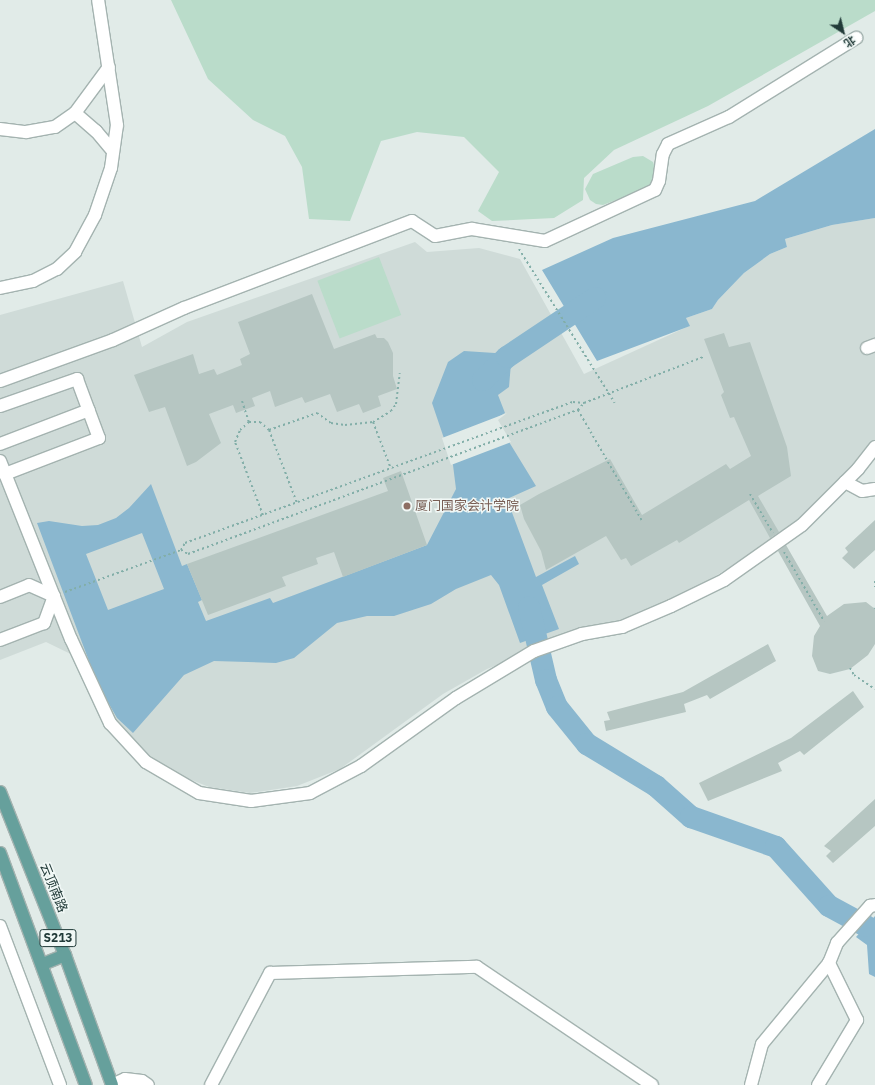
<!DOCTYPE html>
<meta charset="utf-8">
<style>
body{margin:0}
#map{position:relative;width:875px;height:1085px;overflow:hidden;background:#e1ebe8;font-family:"IBM Plex Sans","Noto Sans SC",sans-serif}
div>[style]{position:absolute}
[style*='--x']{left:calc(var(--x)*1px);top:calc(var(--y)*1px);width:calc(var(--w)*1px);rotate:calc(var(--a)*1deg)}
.built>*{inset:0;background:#cfdbd8}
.green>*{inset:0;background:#badcca;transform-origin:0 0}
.water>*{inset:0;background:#8ab7cf}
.pier>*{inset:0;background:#e1ebe8}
.river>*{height:22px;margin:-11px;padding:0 11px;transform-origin:11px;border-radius:11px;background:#8ab7cf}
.building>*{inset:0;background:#b6c6c2}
.path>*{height:2px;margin-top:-1px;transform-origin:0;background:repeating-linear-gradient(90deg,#82aea8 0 2px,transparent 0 5px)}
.roads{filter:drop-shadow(1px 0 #a4b3b0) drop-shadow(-1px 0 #a4b3b0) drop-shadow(0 1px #a4b3b0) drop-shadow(0 -1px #a4b3b0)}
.minor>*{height:12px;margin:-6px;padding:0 6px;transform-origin:6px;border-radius:6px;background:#fff}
.major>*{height:12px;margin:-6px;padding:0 6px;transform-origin:6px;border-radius:6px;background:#66a09c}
.dots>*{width:11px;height:11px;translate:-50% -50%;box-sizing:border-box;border:2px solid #f1f8f6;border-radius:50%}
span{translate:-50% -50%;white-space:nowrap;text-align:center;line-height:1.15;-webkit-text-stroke:3px #f1f8f6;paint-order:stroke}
.shield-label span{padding:1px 3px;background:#f1f8f6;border:1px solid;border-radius:3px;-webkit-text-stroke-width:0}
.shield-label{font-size:12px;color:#223b39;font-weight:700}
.education-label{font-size:13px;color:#785e54}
.left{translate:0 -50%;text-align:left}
.street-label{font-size:13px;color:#223b39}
.north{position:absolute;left:823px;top:12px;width:40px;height:40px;-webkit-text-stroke:3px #f1f8f6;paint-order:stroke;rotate:145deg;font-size:11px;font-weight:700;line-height:16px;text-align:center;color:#223b39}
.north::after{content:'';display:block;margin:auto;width:14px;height:18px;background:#223b39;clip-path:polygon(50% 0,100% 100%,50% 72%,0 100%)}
</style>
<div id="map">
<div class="built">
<i style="clip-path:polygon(875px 218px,875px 440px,856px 466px,788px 531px,688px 593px,637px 615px,567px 637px,487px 669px,443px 694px,340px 769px,297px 786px,250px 793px,209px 787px,172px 772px,135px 744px,110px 715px,83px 660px,46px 642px,0 660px,0 315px,123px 281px,142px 347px,187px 322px,415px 242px,427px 252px,479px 248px,520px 259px,584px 374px,689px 326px,686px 318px,712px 309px,718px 300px,744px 273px,770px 254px,787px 247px,785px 239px,832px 225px)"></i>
</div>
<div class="green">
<i style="clip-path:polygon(171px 0,875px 0,875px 11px,708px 106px,614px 150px,584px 178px,583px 200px,554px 218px,492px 221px,478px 211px,499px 172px,464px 137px,417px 132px,381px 141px,350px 221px,309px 219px,302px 167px,285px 136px,253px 120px,208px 79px)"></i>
<i style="clip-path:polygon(643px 156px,653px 162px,656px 171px,653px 183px,645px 189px,603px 205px,596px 204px,590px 200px,585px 189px,593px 174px,633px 157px)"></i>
<i style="left:379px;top:257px;width:62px;height:66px;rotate:69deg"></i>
</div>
<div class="water">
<i style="clip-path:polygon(875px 129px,875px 218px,832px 225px,785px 239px,787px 247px,770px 254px,744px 273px,718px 300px,712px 309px,686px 318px,690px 326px,597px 361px,542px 270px,613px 238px,755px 201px)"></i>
<i style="clip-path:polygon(evenodd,464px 351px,495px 353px,511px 363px,509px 387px,498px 395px,505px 413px,495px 419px,536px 486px,507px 499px,536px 577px,575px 556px,579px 564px,542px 585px,559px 629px,520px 643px,499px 585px,491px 575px,456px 589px,431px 604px,394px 616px,367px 616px,337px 623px,294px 658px,276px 663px,214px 661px,184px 675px,133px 733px,117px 718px,98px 685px,37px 523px,49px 521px,82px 526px,98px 525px,116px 518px,129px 508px,151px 484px,182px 566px,187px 564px,202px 600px,198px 602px,206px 621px,270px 598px,273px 603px,427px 545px,456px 489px,453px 465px,432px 403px,448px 362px,464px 351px,142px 533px,164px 589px,108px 610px,86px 554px,142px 533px)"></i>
<i style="clip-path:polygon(875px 916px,875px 977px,869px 974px,867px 945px,856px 937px)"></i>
</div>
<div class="pier">
<i style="clip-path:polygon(507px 413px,498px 420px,511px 442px,451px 465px,442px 438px)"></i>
</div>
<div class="river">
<i style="--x:483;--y:380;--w:33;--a:-44"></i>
<i style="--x:507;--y:357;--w:106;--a:-33.8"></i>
<i style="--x:529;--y:607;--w:75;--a:76.9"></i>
<i style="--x:546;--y:680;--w:29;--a:68"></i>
<i style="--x:557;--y:707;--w:48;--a:51"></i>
<i style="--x:587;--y:744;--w:81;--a:31.3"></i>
<i style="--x:656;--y:786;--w:47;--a:41.5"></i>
<i style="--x:691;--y:817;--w:90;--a:19.4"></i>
<i style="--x:776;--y:847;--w:79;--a:48.1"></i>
<i style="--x:829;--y:906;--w:42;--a:28.4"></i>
</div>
<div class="building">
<i style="clip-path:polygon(312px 294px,334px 349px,375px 334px,377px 338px,384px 338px,388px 342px,393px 353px,393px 376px,397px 389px,378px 396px,381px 406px,363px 413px,359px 404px,337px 412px,330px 394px,305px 403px,302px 397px,275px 407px,270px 391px,252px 398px,255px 406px,236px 413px,233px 405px,209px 414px,221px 443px,196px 462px,187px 466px,165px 407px,149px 412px,134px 375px,193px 354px,199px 374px,214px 369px,217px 375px,242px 365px,240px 359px,250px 354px,238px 322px)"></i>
<i style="clip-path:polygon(724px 333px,729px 347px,750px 342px,787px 447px,791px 476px,758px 496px,779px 532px,770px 538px,749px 500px,679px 543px,677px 540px,631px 566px,626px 558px,621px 560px,606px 536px,546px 570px,541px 551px,524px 519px,520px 505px,539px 494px,610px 459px,642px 515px,726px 464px,730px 469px,751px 456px,734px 417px,730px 418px,721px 395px,724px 392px,704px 339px)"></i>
<i style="clip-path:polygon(401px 471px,427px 545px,343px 577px,334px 552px,316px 558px,318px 564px,282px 577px,286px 586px,208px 615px,187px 564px,388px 491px,383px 478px)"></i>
<i style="clip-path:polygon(875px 520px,875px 550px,854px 569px,842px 558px,848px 552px,845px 548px)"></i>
<i style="clip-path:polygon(786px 545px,827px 616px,844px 604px,866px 602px,875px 609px,875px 644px,868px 655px,850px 669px,830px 674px,818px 671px,812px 656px,814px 636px,820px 626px,778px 551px)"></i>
<i style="clip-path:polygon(768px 644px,776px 661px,710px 699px,707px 695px,684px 704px,686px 712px,606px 731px,604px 721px,610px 720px,607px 712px,683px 692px)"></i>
<i style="clip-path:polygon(853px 691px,864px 707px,804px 755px,800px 751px,778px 763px,782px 771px,708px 801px,699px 783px,791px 738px)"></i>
<i style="clip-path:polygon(875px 799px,875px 826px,833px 863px,826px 856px,831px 851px,824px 846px)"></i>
</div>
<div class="path">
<i style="--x:519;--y:249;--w:181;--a:58.1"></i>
<i style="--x:242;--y:401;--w:22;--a:72"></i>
<i style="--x:578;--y:410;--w:9;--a:-49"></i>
<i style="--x:584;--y:403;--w:128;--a:-21.1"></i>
<i style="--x:373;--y:422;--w:50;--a:69"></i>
<i style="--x:269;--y:430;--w:51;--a:-19.5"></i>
<i style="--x:317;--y:413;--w:17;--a:36"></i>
<i style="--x:331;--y:423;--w:14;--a:8"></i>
<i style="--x:345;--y:425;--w:28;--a:-6"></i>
<i style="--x:373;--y:422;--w:21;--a:-31"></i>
<i style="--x:391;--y:411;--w:9;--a:-54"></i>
<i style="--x:396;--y:404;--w:31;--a:-83"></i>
<i style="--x:750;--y:494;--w:45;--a:59.5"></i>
<i style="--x:263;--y:515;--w:78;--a:-111"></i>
<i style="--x:235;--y:442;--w:13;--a:-67"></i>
<i style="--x:240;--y:430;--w:12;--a:-42"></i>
<i style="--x:249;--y:422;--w:11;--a:0"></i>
<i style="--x:260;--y:422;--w:12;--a:42"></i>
<i style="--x:269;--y:430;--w:78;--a:69"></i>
<i style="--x:181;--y:550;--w:8;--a:30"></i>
<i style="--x:188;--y:554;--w:416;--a:-20.3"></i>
<i style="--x:578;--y:410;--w:128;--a:60"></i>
<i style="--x:784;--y:552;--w:80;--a:59.9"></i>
<i style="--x:875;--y:581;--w:6;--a:90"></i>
<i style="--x:65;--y:592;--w:123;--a:-19.9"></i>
<i style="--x:181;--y:550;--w:8;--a:-60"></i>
<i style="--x:185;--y:543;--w:413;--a:-20"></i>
<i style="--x:573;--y:402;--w:11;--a:5"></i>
<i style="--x:874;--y:609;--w:1;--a:-45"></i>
<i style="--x:850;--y:668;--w:8;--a:60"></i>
<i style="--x:854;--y:675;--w:25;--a:34"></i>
</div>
<div class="roads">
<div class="minor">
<i style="--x:75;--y:113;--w:28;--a:41"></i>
<i style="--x:96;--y:131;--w:26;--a:50"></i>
<i style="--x:0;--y:129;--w:26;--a:7"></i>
<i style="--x:26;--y:132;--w:29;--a:-10"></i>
<i style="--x:55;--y:127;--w:24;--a:-35"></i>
<i style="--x:75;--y:113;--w:57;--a:-53.5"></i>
<i style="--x:0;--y:288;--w:34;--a:-12"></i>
<i style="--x:33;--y:281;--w:27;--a:-27"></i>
<i style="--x:57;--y:269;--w:25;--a:-43"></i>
<i style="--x:75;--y:252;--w:42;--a:-61.6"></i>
<i style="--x:95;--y:215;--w:50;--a:-71.2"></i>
<i style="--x:111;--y:168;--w:43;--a:-82.1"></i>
<i style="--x:117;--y:125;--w:126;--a:-98.6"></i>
<i style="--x:867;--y:348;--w:9;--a:-21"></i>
<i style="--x:0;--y:381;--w:120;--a:-19.9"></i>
<i style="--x:113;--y:340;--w:78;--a:-24.3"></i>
<i style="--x:184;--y:308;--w:244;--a:-20.9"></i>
<i style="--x:412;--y:221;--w:27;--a:33"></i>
<i style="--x:435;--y:236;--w:38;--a:-11"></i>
<i style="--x:472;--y:229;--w:74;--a:9.3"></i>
<i style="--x:545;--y:241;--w:121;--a:-24.9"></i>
<i style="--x:655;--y:190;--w:10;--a:-66"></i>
<i style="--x:659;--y:181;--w:27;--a:-82"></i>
<i style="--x:663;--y:154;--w:11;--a:-63"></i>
<i style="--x:668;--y:144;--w:67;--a:-23.9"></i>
<i style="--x:729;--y:117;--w:150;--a:-31.9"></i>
<i style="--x:0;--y:406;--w:82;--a:-19.3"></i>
<i style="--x:77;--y:379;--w:63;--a:69.6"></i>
<i style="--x:99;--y:438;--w:101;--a:159"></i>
<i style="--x:0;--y:444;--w:95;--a:-20.9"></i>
<i style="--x:0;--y:461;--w:192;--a:68.3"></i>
<i style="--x:71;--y:639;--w:93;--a:65.1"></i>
<i style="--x:110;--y:723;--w:53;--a:47.3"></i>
<i style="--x:146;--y:762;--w:61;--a:30.3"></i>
<i style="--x:199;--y:793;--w:53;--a:8.7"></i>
<i style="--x:251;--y:801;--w:60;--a:-7.7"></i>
<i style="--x:310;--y:793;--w:58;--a:-27.9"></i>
<i style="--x:361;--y:766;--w:117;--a:-35.6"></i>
<i style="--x:456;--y:698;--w:91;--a:-31.1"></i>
<i style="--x:534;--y:651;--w:51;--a:-19.5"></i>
<i style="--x:582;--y:634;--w:41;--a:-9.9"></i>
<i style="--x:622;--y:627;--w:53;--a:-23.2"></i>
<i style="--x:671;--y:606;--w:59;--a:-26.1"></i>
<i style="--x:724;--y:580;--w:95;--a:-35.2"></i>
<i style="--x:802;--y:525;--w:79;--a:-45"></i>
<i style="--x:858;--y:469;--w:28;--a:-52"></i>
<i style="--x:845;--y:482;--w:19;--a:28"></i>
<i style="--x:862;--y:491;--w:13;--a:-9"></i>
<i style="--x:0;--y:597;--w:31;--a:-22"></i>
<i style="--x:29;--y:585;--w:27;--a:24"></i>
<i style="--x:54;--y:596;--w:29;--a:110"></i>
<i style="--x:44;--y:623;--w:47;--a:158.9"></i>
<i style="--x:0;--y:926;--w:170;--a:69.3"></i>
<i style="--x:112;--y:1085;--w:14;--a:-25"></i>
<i style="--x:125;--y:1079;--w:17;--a:7"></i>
<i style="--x:142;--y:1081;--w:7;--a:34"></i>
<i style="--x:211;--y:1085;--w:127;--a:-62.2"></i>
<i style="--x:270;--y:973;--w:207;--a:-1.7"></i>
<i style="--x:477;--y:967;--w:211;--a:34"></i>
<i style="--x:751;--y:1085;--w:42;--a:-75"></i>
<i style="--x:762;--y:1044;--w:105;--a:-50.4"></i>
<i style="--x:829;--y:963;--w:22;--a:-68"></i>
<i style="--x:837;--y:943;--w:50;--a:-48.3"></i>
<i style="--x:870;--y:906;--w:5;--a:-11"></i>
<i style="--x:818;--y:1085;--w:76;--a:-59"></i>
<i style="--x:857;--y:1020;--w:64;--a:-116.2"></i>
</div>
<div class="major">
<i style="--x:0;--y:792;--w:175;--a:68.3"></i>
<i style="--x:65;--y:955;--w:138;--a:70.1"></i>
<i style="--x:0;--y:853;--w:247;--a:69.7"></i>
<i style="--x:43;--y:964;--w:24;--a:-22"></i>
</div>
</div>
<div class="dots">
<i style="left:407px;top:506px;background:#8d6e63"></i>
</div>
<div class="shield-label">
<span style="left:58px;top:938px">S213</span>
</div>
<div class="education-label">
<span class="left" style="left:415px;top:506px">厦门国家会计学院</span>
</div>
<div class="street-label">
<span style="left:53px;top:888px;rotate:68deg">云顶南路</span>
</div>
<div class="north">北</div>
</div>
